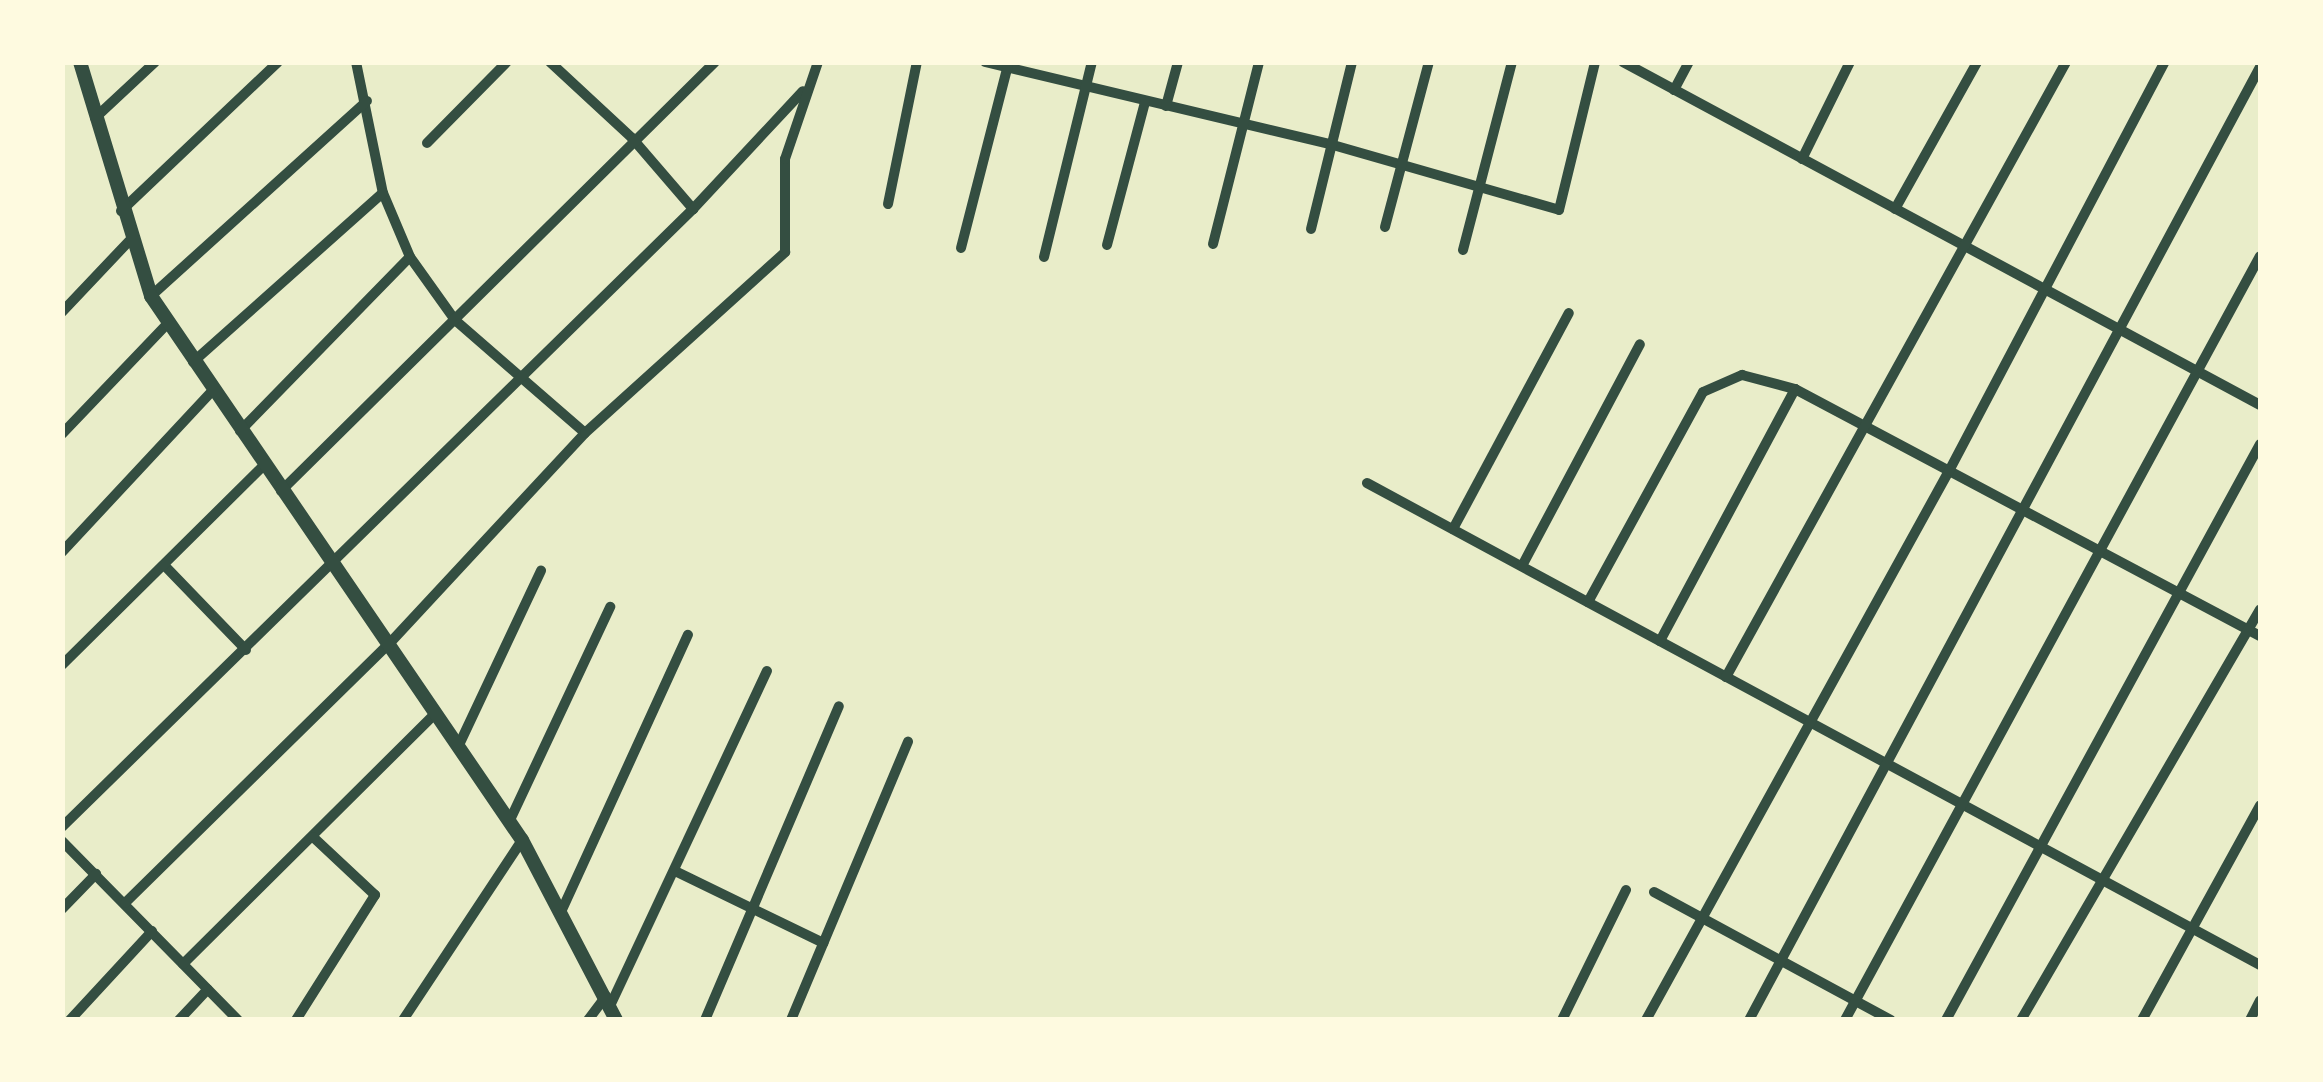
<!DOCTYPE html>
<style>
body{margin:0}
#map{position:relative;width:2323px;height:1082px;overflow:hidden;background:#e9edc9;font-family:Georgia,serif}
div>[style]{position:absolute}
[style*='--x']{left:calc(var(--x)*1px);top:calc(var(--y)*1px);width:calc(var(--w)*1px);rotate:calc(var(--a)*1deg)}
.minor>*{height:10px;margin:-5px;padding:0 5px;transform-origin:5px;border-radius:5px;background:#344e41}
.tertiary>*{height:14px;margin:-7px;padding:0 7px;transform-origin:7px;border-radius:7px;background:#344e41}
span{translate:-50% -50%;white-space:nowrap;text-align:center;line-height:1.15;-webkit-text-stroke:8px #fefae0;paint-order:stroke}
.frame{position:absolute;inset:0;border:65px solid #fefae0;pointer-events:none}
</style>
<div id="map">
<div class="minor">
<i style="--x:356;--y:62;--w:134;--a:78.4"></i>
<i style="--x:383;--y:193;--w:69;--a:67.1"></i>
<i style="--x:410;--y:257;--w:77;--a:54.5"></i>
<i style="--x:455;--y:320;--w:172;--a:41"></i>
<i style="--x:550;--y:62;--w:112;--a:42.8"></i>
<i style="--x:632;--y:138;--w:94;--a:49.3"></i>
<i style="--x:985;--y:62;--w:358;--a:13.4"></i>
<i style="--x:1333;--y:145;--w:235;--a:16"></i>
<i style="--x:1559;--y:210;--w:152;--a:-76.3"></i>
<i style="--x:1623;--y:62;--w:723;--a:28.3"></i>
<i style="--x:1674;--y:90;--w:32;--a:-62"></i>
<i style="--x:1166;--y:106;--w:46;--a:-74.7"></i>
<i style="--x:95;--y:118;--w:82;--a:-43"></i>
<i style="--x:427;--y:143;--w:114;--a:-45.4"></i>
<i style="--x:1802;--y:159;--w:108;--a:-63.7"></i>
<i style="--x:888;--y:204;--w:145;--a:-78.5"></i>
<i style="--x:1895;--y:209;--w:168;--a:-60.8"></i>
<i style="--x:121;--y:211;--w:216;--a:-43.5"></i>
<i style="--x:1385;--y:227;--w:171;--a:-75.1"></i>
<i style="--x:1311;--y:229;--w:172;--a:-76.2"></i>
<i style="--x:1213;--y:244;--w:188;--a:-75.8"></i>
<i style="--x:1107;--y:245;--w:148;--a:-75.1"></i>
<i style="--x:961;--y:248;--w:189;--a:-75.6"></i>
<i style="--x:1463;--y:250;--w:194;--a:-75.4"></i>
<i style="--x:1044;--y:257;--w:201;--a:-76.2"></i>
<i style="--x:151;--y:296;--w:291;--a:-42.1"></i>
<i style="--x:62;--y:312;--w:99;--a:-46.6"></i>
<i style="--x:193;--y:362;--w:254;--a:-41.7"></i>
<i style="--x:240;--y:431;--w:243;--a:-45.7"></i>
<i style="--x:62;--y:434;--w:153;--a:-46.3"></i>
<i style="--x:1367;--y:483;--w:1015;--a:28.36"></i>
<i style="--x:281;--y:491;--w:610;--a:-44.67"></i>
<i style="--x:1453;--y:529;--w:245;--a:-61.8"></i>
<i style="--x:62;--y:552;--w:220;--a:-47"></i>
<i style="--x:164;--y:565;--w:118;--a:46"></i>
<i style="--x:1522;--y:566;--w:251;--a:-62"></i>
<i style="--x:1588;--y:602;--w:239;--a:-61.3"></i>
<i style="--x:1703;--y:392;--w:43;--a:-23.6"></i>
<i style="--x:1742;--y:375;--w:55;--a:14.8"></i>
<i style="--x:1795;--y:389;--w:527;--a:27.98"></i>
<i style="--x:1660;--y:641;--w:286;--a:-61.8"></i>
<i style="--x:62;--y:665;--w:284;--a:-44.7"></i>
<i style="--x:1726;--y:677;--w:703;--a:-61.06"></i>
<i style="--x:458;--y:747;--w:195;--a:-64.8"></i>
<i style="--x:509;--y:822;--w:238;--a:-64.8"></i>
<i style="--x:62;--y:827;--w:883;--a:-44.4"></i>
<i style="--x:693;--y:209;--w:161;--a:-47"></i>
<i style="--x:62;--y:841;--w:251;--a:45.5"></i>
<i style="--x:675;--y:871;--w:165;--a:25.9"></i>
<i style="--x:1654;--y:892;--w:269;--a:28.4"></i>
<i style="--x:125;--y:903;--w:368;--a:-44.5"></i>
<i style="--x:388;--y:645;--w:289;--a:-47.1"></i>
<i style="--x:585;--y:433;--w:270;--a:-42.1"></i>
<i style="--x:785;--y:252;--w:93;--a:-90"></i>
<i style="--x:785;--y:159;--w:102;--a:-71.2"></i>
<i style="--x:62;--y:909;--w:49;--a:-45.8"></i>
<i style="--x:561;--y:912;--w:305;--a:-65.4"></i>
<i style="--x:183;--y:964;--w:355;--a:-44.8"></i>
<i style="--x:610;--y:1006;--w:370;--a:-64.9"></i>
<i style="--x:70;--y:1020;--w:121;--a:-47.3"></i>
<i style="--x:179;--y:1020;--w:42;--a:-46.9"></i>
<i style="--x:296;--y:1020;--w:148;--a:-57.7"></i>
<i style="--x:375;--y:895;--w:85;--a:-136.9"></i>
<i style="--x:403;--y:1020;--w:216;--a:-56.5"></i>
<i style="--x:588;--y:1020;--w:30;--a:-53"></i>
<i style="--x:705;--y:1020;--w:341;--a:-66.9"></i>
<i style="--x:791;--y:1020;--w:302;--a:-67.2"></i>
<i style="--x:1562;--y:1020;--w:145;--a:-63.8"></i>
<i style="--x:1646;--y:1020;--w:627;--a:-61.11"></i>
<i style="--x:1949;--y:471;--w:463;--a:-62.2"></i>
<i style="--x:1749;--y:1020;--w:1081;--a:-61.8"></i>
<i style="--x:1845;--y:1020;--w:869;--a:-61.49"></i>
<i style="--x:1946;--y:1020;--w:656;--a:-61.4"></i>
<i style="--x:2021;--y:1020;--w:475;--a:-59.8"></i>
<i style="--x:2142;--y:1020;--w:245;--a:-61.2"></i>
<i style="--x:2250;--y:1020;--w:22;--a:-63"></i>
</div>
<div class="tertiary">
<i style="--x:80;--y:62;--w:245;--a:73.1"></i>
<i style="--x:151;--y:296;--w:658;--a:55.71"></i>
<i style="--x:522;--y:840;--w:203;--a:62.4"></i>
</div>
<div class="frame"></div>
</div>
